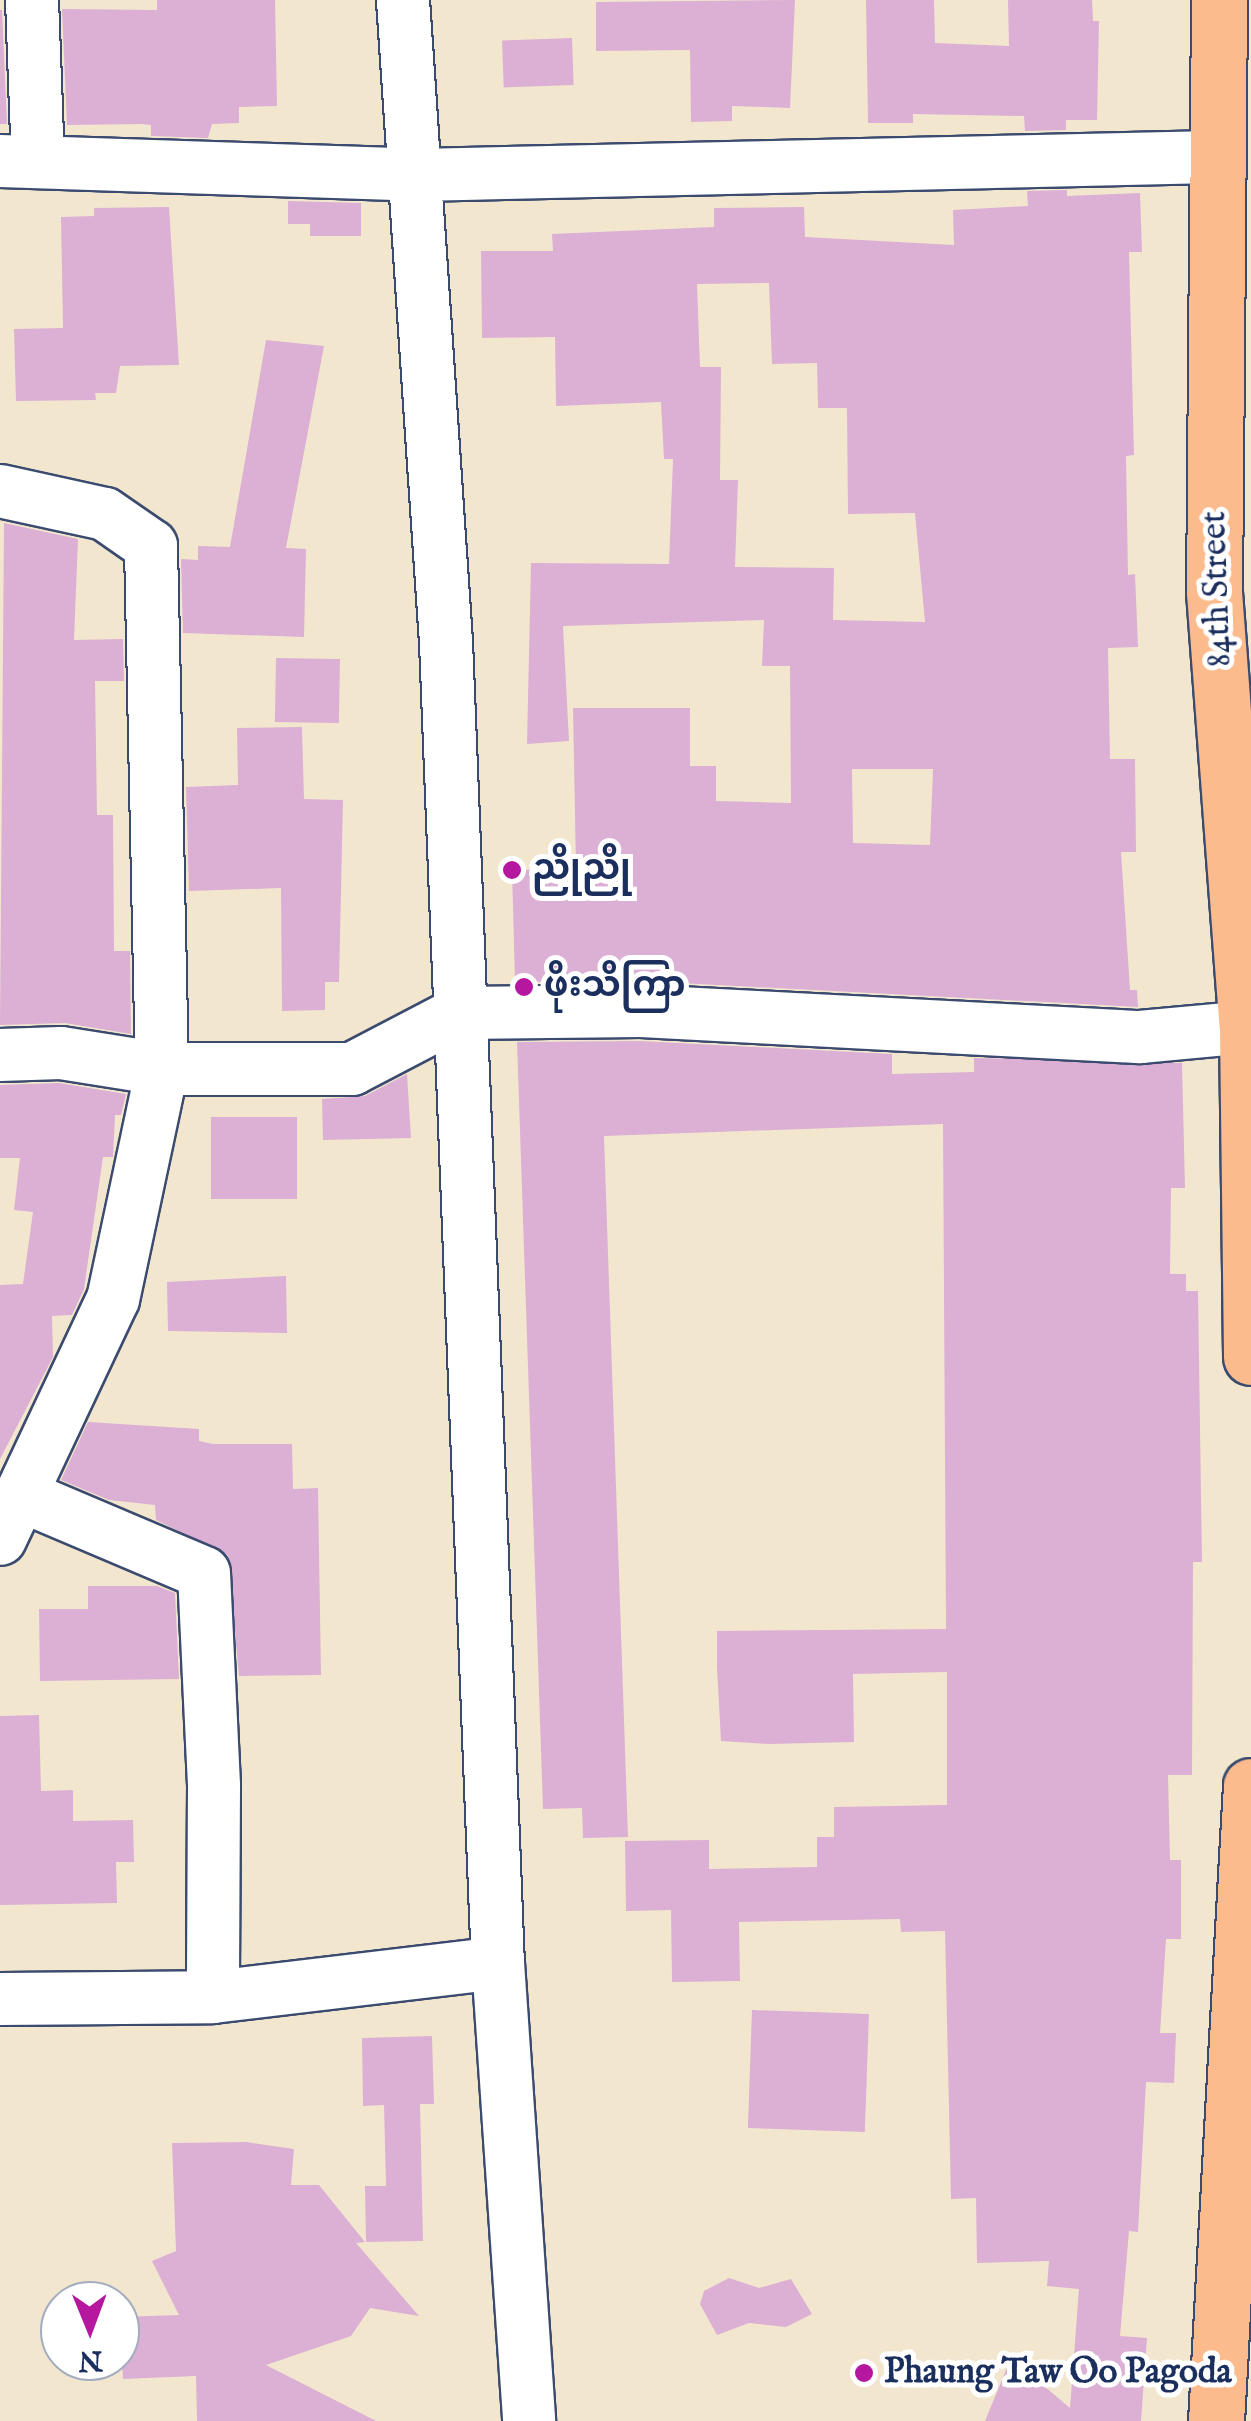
<!DOCTYPE html>
<meta charset="utf-8">
<style>
body{margin:0}
#map{position:relative;width:1251px;height:2421px;overflow:hidden;background:#f2e7ce;font-family:"IM FELL English","Noto Sans Myanmar",serif}
div>[style]{position:absolute}
[style*='--x']{left:calc(var(--x)*1px);top:calc(var(--y)*1px);width:calc(var(--w)*1px);rotate:calc(var(--a)*1deg)}
.building>*{inset:0;background:#dcafd5;transform-origin:0 0}
.roads{filter:drop-shadow(2px 0 #3b4b6f) drop-shadow(-2px 0 #3b4b6f) drop-shadow(0 2px #3b4b6f) drop-shadow(0 -2px #3b4b6f)}
.minor>*{height:52px;margin:-26px;padding:0 26px;transform-origin:26px;border-radius:26px;background:#fff}
.primary>*{height:55px;margin:-27.5px;padding:0 27.5px;transform-origin:27.5px;border-radius:27.5px;background:#fbbb8d}
.dots>*{width:28px;height:28px;translate:-50% -50%;box-sizing:border-box;border:5px solid #fff;border-radius:50%}
span{translate:-50% -50%;white-space:nowrap;text-align:center;line-height:1.15;-webkit-text-stroke:10px #fff;paint-order:stroke}
.street-label{font-size:35px;color:#1b2f5e}
.poi-label{font-size:35px;color:#1b2f5e;font-weight:700}
.left{translate:0 -50%;text-align:left}
.north{position:absolute;left:40px;top:2281px;width:100px;height:100px;box-sizing:border-box;background:#fff;border:2px solid #a4acbf;border-radius:50%;rotate:179deg;font-size:28px;font-weight:700;line-height:40px;text-align:center;color:#1b2f5e}
.north::after{content:'';display:block;margin:auto;width:35px;height:45px;background:#b5179e;clip-path:polygon(50% 0,100% 100%,50% 72%,0 100%)}
</style>
<div id="map">
<div class="building">
<i style="clip-path:polygon(157px 0,275px 0,277px 106px,239px 107px,239px 123px,212px 124px,208px 138px,151px 136px,151px 125px,141px 124px,67px 125px,62px 9px,157px 10px)"></i>
<i style="clip-path:polygon(795px 0,790px 108px,732px 106px,732px 121px,691px 122px,690px 50px,596px 51px,596px 2px)"></i>
<i style="clip-path:polygon(866px 0,934px 0,935px 43px,1009px 46px,1008px 0,1092px 0,1093px 21px,1099px 21px,1097px 120px,1066px 120px,1066px 130px,1025px 131px,1024px 116px,913px 114px,913px 123px,868px 123px)"></i>
<i style="clip-path:polygon(0 10px,2px 10px,7px 124px,0 124px)"></i>
<i style="left:572px;top:38px;width:47px;height:70px;rotate:88deg"></i>
<i style="clip-path:polygon(evenodd,1067px 190px,1067px 196px,1140px 193px,1142px 252px,1129px 252px,1134px 455px,1126px 456px,1128px 575px,1135px 574px,1138px 647px,1108px 648px,1110px 759px,1135px 759px,1136px 852px,1121px 852px,1130px 990px,1137px 990px,1138px 1007px,642px 981px,515px 982px,512px 870px,576px 869px,573px 708px,690px 708px,690px 766px,716px 766px,716px 801px,791px 803px,790px 666px,762px 666px,764px 620px,563px 626px,569px 741px,527px 744px,531px 563px,669px 564px,673px 459px,664px 459px,661px 402px,556px 406px,555px 337px,482px 338px,481px 251px,553px 251px,552px 234px,714px 227px,714px 208px,804px 207px,805px 237px,954px 245px,953px 210px,1028px 206px,1027px 191px,1067px 190px,769px 283px,772px 364px,817px 363px,818px 408px,847px 408px,848px 514px,915px 513px,925px 622px,833px 620px,834px 568px,735px 567px,738px 480px,720px 480px,721px 367px,700px 367px,697px 284px,769px 283px,1067px 190px,852px 769px,933px 769px,930px 845px,853px 843px,852px 769px)"></i>
<i style="clip-path:polygon(288px 201px,361px 203px,361px 236px,310px 236px,310px 224px,288px 224px)"></i>
<i style="clip-path:polygon(169px 207px,179px 365px,120px 366px,116px 393px,95px 393px,96px 400px,16px 401px,14px 329px,63px 328px,61px 217px,94px 216px,94px 208px)"></i>
<i style="clip-path:polygon(266px 340px,324px 346px,286px 548px,306px 549px,304px 637px,183px 633px,181px 559px,198px 560px,198px 546px,230px 547px)"></i>
<i style="clip-path:polygon(4px 523px,78px 539px,74px 640px,123px 639px,124px 681px,95px 681px,97px 815px,113px 815px,114px 951px,130px 951px,131px 1034px,65px 1023px,0 1025px)"></i>
<i style="left:276px;top:658px;width:64px;height:64px;rotate:1deg"></i>
<i style="clip-path:polygon(302px 727px,304px 799px,343px 800px,339px 982px,325px 982px,325px 1010px,282px 1011px,281px 888px,189px 891px,186px 787px,238px 785px,237px 728px)"></i>
<i style="clip-path:polygon(640px 1041px,892px 1054px,892px 1074px,974px 1072px,974px 1058px,1182px 1063px,1185px 1188px,1171px 1188px,1170px 1274px,1186px 1274px,1186px 1291px,1198px 1291px,1202px 1562px,1193px 1562px,1192px 1775px,1168px 1775px,1170px 1860px,1181px 1860px,1181px 1939px,1166px 1939px,1160px 2033px,1176px 2033px,1174px 2083px,1146px 2082px,1138px 2232px,1129px 2231px,1120px 2336px,1147px 2338px,1141px 2421px,985px 2421px,1011px 2358px,1070px 2408px,1079px 2289px,1047px 2286px,1049px 2261px,977px 2263px,976px 2198px,951px 2199px,945px 1931px,901px 1932px,900px 1919px,739px 1922px,740px 1981px,672px 1982px,671px 1910px,626px 1911px,625px 1841px,709px 1840px,709px 1869px,817px 1867px,817px 1837px,834px 1837px,834px 1807px,947px 1805px,947px 1672px,853px 1674px,854px 1742px,768px 1744px,721px 1741px,717px 1667px,717px 1631px,946px 1629px,943px 1124px,604px 1136px,628px 1837px,583px 1838px,582px 1808px,543px 1809px,517px 1042px)"></i>
<i style="clip-path:polygon(407px 1074px,411px 1138px,323px 1140px,322px 1099px,365px 1096px)"></i>
<i style="clip-path:polygon(59px 1083px,126px 1094px,121px 1115px,115px 1115px,113px 1157px,103px 1157px,84px 1289px,72px 1315px,52px 1316px,53px 1357px,0 1459px,0 1285px,23px 1284px,33px 1212px,14px 1210px,20px 1158px,0 1158px,0 1085px)"></i>
<i style="left:297px;top:1117px;width:82px;height:86px;rotate:90deg"></i>
<i style="clip-path:polygon(286px 1276px,287px 1333px,168px 1331px,167px 1282px)"></i>
<i style="clip-path:polygon(88px 1422px,199px 1429px,199px 1441px,213px 1444px,292px 1444px,293px 1489px,318px 1488px,321px 1675px,239px 1676px,228px 1555px,156px 1520px,155px 1505px,109px 1500px,61px 1480px)"></i>
<i style="clip-path:polygon(88px 1586px,157px 1586px,175px 1593px,179px 1679px,40px 1681px,39px 1609px,88px 1609px)"></i>
<i style="clip-path:polygon(39px 1715px,41px 1791px,73px 1790px,73px 1821px,133px 1820px,134px 1862px,116px 1862px,117px 1903px,0 1905px,0 1716px)"></i>
<i style="left:752px;top:2010px;width:117px;height:118px;rotate:2deg"></i>
<i style="clip-path:polygon(432px 2036px,434px 2104px,420px 2104px,423px 2241px,366px 2242px,365px 2186px,386px 2186px,384px 2105px,363px 2106px,362px 2038px)"></i>
<i style="clip-path:polygon(246px 2142px,294px 2149px,291px 2185px,319px 2185px,365px 2242px,356px 2243px,419px 2316px,370px 2308px,351px 2336px,266px 2365px,376px 2421px,197px 2421px,196px 2376px,123px 2379px,120px 2317px,179px 2315px,152px 2261px,176px 2251px,172px 2143px)"></i>
<i style="clip-path:polygon(729px 2278px,759px 2288px,791px 2279px,812px 2314px,786px 2327px,749px 2323px,717px 2335px,700px 2304px,704px 2291px)"></i>
</div>
<div class="roads">
<div class="minor">
<i style="--x:32;--y:0;--w:162;--a:87.9"></i>
<i style="--x:403;--y:0;--w:643;--a:86.17"></i>
<i style="--x:446;--y:642;--w:1322;--a:87.75"></i>
<i style="--x:498;--y:1963;--w:459;--a:86.1"></i>
<i style="--x:0;--y:161;--w:418;--a:1.9"></i>
<i style="--x:418;--y:175;--w:796;--a:-1.3"></i>
<i style="--x:0;--y:491;--w:107;--a:12.4"></i>
<i style="--x:105;--y:514;--w:56;--a:34.8"></i>
<i style="--x:151;--y:546;--w:523;--a:88.8"></i>
<i style="--x:162;--y:1069;--w:235;--a:102"></i>
<i style="--x:113;--y:1299;--w:265;--a:115.2"></i>
<i style="--x:0;--y:1055;--w:61;--a:-1.9"></i>
<i style="--x:61;--y:1053;--w:102;--a:9"></i>
<i style="--x:162;--y:1069;--w:190;--a:0"></i>
<i style="--x:352;--y:1069;--w:121;--a:-27.6"></i>
<i style="--x:459;--y:1013;--w:182;--a:-0.6"></i>
<i style="--x:641;--y:1011;--w:500;--a:3"></i>
<i style="--x:1140;--y:1037;--w:107;--a:-5.3"></i>
<i style="--x:25;--y:1497;--w:194;--a:23"></i>
<i style="--x:204;--y:1573;--w:214;--a:87.3"></i>
<i style="--x:214;--y:1787;--w:210;--a:90.3"></i>
<i style="--x:0;--y:1999;--w:213;--a:-0.5"></i>
<i style="--x:213;--y:1997;--w:287;--a:-6.8"></i>
</div>
<div class="primary">
<i style="--x:1219;--y:0;--w:592;--a:90.48"></i>
<i style="--x:1214;--y:592;--w:436;--a:85.7"></i>
<i style="--x:1247;--y:1027;--w:330;--a:89.3"></i>
<i style="--x:1216;--y:2421;--w:636;--a:-86.85"></i>
</div>
</div>
<div class="dots">
<i style="left:512px;top:870px;background:#b5179e"></i>
<i style="left:524px;top:987px;background:#b5179e"></i>
<i style="left:864px;top:2373px;background:#b5179e"></i>
</div>
<div class="street-label">
<span style="left:1218px;top:589px;rotate:-92deg">84th Street</span>
</div>
<div class="poi-label">
<span class="left" style="left:532px;top:870px">ညိုညို</span>
<span class="left" style="left:544px;top:987px">ဖိုးသိကြာ</span>
<span class="left" style="left:884px;top:2373px">Phaung Taw Oo Pagoda</span>
</div>
<div class="north">N</div>
</div>
